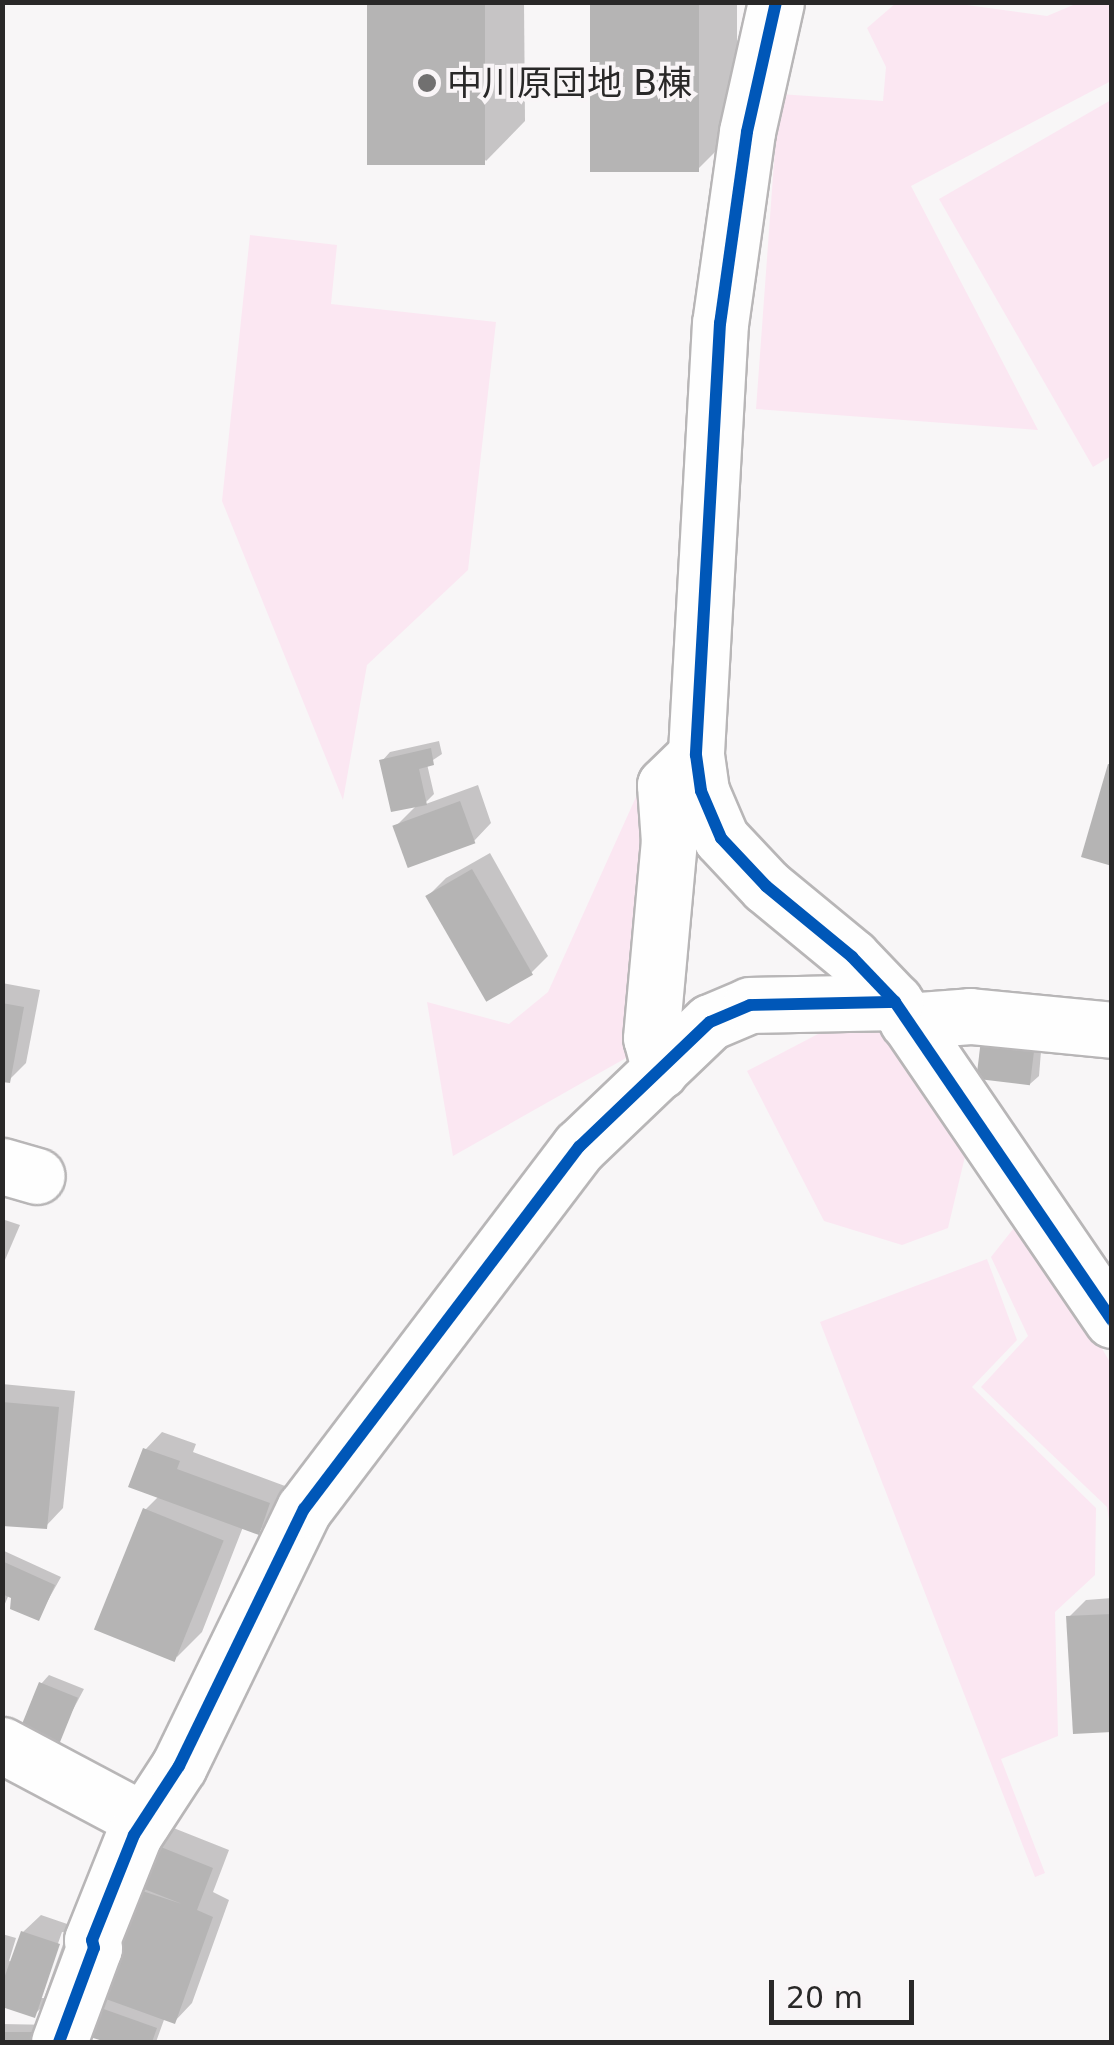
<!DOCTYPE html>
<meta charset="utf-8">
<style>
body{margin:0}
#map{position:relative;width:1114px;height:2045px;overflow:hidden;background:#f8f6f7;font-family:"DejaVu Sans","Noto Sans JP",sans-serif}
div>[style]{position:absolute}
[style*='--x']{left:calc(var(--x)*1px);top:calc(var(--y)*1px);width:calc(var(--w)*1px);rotate:calc(var(--a)*1deg)}
.green>*{inset:0;background:#fbe7f2}
.shadow>*{inset:0;background:#0003;transform-origin:0 0}
.building>*{inset:0;background:#b5b4b4;transform-origin:0 0}
.roads{filter:drop-shadow(2px 0 #b8b6b7) drop-shadow(-2px 0 #b8b6b7) drop-shadow(0 2px #b8b6b7) drop-shadow(0 -2px #b8b6b7)}
.minor>*{height:55px;margin:-27.5px;padding:0 27.5px;transform-origin:27.5px;border-radius:27.5px;background:#fefefe}
.cycleway>*{height:12px;margin:-6px;padding:0 6px;transform-origin:6px;border-radius:6px;background:#0057b8}
.dots>*{width:28px;height:28px;translate:-50% -50%;box-sizing:border-box;border:5px solid #f9f5f7;border-radius:50%}
span{translate:-50% -50%;white-space:nowrap;text-align:center;line-height:1.15;-webkit-text-stroke:8px #f9f5f7;paint-order:stroke}
.poi-label{font-size:35px;color:#292828}
.left{translate:0 -50%;text-align:left}
.frame{position:absolute;inset:0;border:5px solid #292828;pointer-events:none}
.scale{position:absolute;left:769px;top:1980px;width:145px;height:45px;box-sizing:border-box;border:5px solid #292828;border-top:0;padding-left:12px;font-size:30px;line-height:35px;white-space:nowrap;color:#292828;-webkit-text-stroke:8px #f9f5f7;paint-order:stroke}
</style>
<div id="map">
<div class="green">
<i style="clip-path:polygon(896px 3px,952px 3px,1047px 16px,1078px 3px,1111px 3px,1111px 81px,911px 186px,1038px 430px,756px 409px,779px 94px,883px 101px,886px 67px,867px 28px)"></i>
<i style="clip-path:polygon(1111px 100px,1111px 456px,1093px 467px,939px 199px)"></i>
<i style="clip-path:polygon(250px 235px,337px 245px,331px 304px,496px 322px,468px 570px,367px 665px,343px 800px,222px 501px)"></i>
<i style="clip-path:polygon(636px 797px,652px 804px,633px 1054px,453px 1156px,427px 1002px,509px 1024px,548px 992px)"></i>
<i style="clip-path:polygon(889px 997px,967px 1148px,948px 1228px,902px 1245px,824px 1221px,747px 1071px)"></i>
<i style="clip-path:polygon(1024px 1215px,1111px 1364px,1111px 1533px,1107px 1507px,981px 1387px,1028px 1336px,991px 1257px)"></i>
<i style="clip-path:polygon(987px 1259px,1017px 1340px,972px 1387px,1096px 1508px,1095px 1575px,1055px 1612px,1058px 1736px,1001px 1759px,1045px 1873px,1035px 1877px,820px 1322px)"></i>
</div>
<div class="shadow">
<i style="clip-path:polygon(369px 2px,524px 2px,525px 121px,486px 161px)"></i>
<i style="clip-path:polygon(592px 2px,737px 2px,737px 130px,698px 169px)"></i>
<i style="clip-path:polygon(439px 741px,442px 754px,427px 764px,434px 794px,423px 805px,478px 785px,491px 823px,474px 841px,396px 826px,418px 804px,382px 761px,390px 752px)"></i>
<i style="clip-path:polygon(490px 853px,548px 956px,531px 973px,428px 896px,446px 878px)"></i>
<i style="clip-path:polygon(2px 983px,40px 990px,26px 1063px,9px 1080px,2px 1079px)"></i>
<i style="clip-path:polygon(1042px 1039px,1039px 1076px,1030px 1084px,979px 1077px)"></i>
<i style="clip-path:polygon(2px 1219px,20px 1225px,2px 1267px)"></i>
<i style="clip-path:polygon(2px 1384px,75px 1391px,63px 1508px,46px 1526px,2px 1524px)"></i>
<i style="clip-path:polygon(162px 1432px,196px 1444px,193px 1452px,285px 1486px,276px 1515px,258px 1532px,243px 1527px,202px 1632px,177px 1657px,145px 1510px,159px 1496px,145px 1450px)"></i>
<i style="clip-path:polygon(2px 1550px,61px 1577px,38px 1618px,9px 1594px,2px 1611px)"></i>
<i style="clip-path:polygon(1112px 1598px,1112px 1729px,1069px 1617px,1086px 1600px)"></i>
<i style="clip-path:polygon(49px 1675px,84px 1689px,54px 1745px,41px 1684px)"></i>
<i style="clip-path:polygon(166px 1825px,229px 1850px,213px 1892px,229px 1900px,192px 2003px,175px 2021px,165px 2017px,156px 2042px,114px 2042px,77px 2030px)"></i>
<i style="clip-path:polygon(evenodd,41px 1915px,76px 1927px,51px 1998px,34px 2015px,2px 2004px,2px 1934px,16px 1938px,9px 1961px,13px 1962px,23px 1932px,41px 1915px,62px 1932px,67px 1933px,44px 1998px,39px 1998px,62px 1932px)"></i>
<i style="left:2px;top:2024px;width:40px;height:18px;rotate:1deg"></i>
</div>
<div class="building">
<i style="left:367px;top:2px;width:118px;height:163px"></i>
<i style="left:590px;top:2px;width:109px;height:170px"></i>
<i style="clip-path:polygon(431px 748px,434px 765px,419px 769px,427px 805px,391px 812px,379px 760px)"></i>
<i style="clip-path:polygon(1108px 764px,1112px 765px,1112px 866px,1081px 857px)"></i>
<i style="left:460px;top:801px;width:45px;height:72px;rotate:70deg"></i>
<i style="left:472px;top:869px;width:122px;height:54px;rotate:60deg"></i>
<i style="clip-path:polygon(2px 1003px,24px 1007px,10px 1083px,2px 1082px)"></i>
<i style="left:981px;top:1040px;width:54px;height:39px;rotate:7deg"></i>
<i style="clip-path:polygon(2px 1402px,59px 1407px,47px 1529px,2px 1526px)"></i>
<i style="clip-path:polygon(143px 1448px,180px 1461px,177px 1469px,270px 1503px,259px 1535px,128px 1487px)"></i>
<i style="left:143px;top:1508px;width:87px;height:131px;rotate:22deg"></i>
<i style="clip-path:polygon(2px 1561px,55px 1585px,39px 1621px,10px 1609px,11px 1598px,2px 1594px)"></i>
<i style="clip-path:polygon(1112px 1614px,1112px 1732px,1073px 1734px,1066px 1616px)"></i>
<i style="left:39px;top:1682px;width:42px;height:55px;rotate:22deg"></i>
<i style="clip-path:polygon(146px 1841px,213px 1868px,197px 1910px,213px 1917px,175px 2024px,92px 1994px,130px 1887px,182px 1904px,129px 1883px)"></i>
<i style="clip-path:polygon(21px 1931px,60px 1944px,35px 2018px,2px 2007px,2px 1984px)"></i>
<i style="clip-path:polygon(84px 2002px,157px 2028px,152px 2042px,106px 2042px,74px 2032px)"></i>
<i style="left:2px;top:2032px;width:33px;height:10px"></i>
</div>
<div class="roads">
<div class="minor">
<i style="--x:776;--y:2;--w:133;--a:102.6"></i>
<i style="--x:747;--y:132;--w:193;--a:98"></i>
<i style="--x:720;--y:323;--w:433;--a:93.2"></i>
<i style="--x:696;--y:755;--w:36;--a:82"></i>
<i style="--x:701;--y:791;--w:51;--a:66.9"></i>
<i style="--x:721;--y:838;--w:66;--a:46.8"></i>
<i style="--x:766;--y:886;--w:112;--a:39.5"></i>
<i style="--x:852;--y:957;--w:62;--a:46.3"></i>
<i style="--x:895;--y:1002;--w:385;--a:55.7"></i>
<i style="--x:907;--y:1021;--w:63;--a:-4.5"></i>
<i style="--x:970;--y:1016;--w:143;--a:5.6"></i>
<i style="--x:660;--y:1071;--w:34;--a:-105"></i>
<i style="--x:651;--y:1038;--w:197;--a:-84.8"></i>
<i style="--x:669;--y:842;--w:57;--a:-94"></i>
<i style="--x:665;--y:785;--w:43;--a:-44.1"></i>
<i style="--x:2;--y:1166;--w:36;--a:16"></i>
<i style="--x:2;--y:1745;--w:160;--a:28"></i>
<i style="--x:59;--y:2042;--w:100;--a:-69.6"></i>
<i style="--x:94;--y:1948;--w:8;--a:-104"></i>
<i style="--x:92;--y:1940;--w:113;--a:-68.2"></i>
<i style="--x:134;--y:1835;--w:82;--a:-56.9"></i>
<i style="--x:179;--y:1766;--w:286;--a:-64.1"></i>
<i style="--x:304;--y:1509;--w:455;--a:-52.8"></i>
<i style="--x:579;--y:1147;--w:181;--a:-43.7"></i>
<i style="--x:710;--y:1022;--w:43;--a:-23"></i>
<i style="--x:750;--y:1005;--w:145;--a:-1.2"></i>
</div>
</div>
<div class="cycleway">
<i style="--x:776;--y:2;--w:133;--a:102.6"></i>
<i style="--x:747;--y:132;--w:193;--a:98"></i>
<i style="--x:720;--y:323;--w:433;--a:93.2"></i>
<i style="--x:696;--y:755;--w:36;--a:82"></i>
<i style="--x:701;--y:791;--w:51;--a:66.9"></i>
<i style="--x:721;--y:838;--w:66;--a:46.8"></i>
<i style="--x:766;--y:886;--w:112;--a:39.5"></i>
<i style="--x:852;--y:957;--w:62;--a:46.3"></i>
<i style="--x:895;--y:1002;--w:385;--a:55.7"></i>
<i style="--x:59;--y:2042;--w:100;--a:-69.6"></i>
<i style="--x:94;--y:1948;--w:8;--a:-104"></i>
<i style="--x:92;--y:1940;--w:113;--a:-68.2"></i>
<i style="--x:134;--y:1835;--w:82;--a:-56.9"></i>
<i style="--x:179;--y:1766;--w:286;--a:-64.1"></i>
<i style="--x:304;--y:1509;--w:455;--a:-52.8"></i>
<i style="--x:579;--y:1147;--w:181;--a:-43.7"></i>
<i style="--x:710;--y:1022;--w:43;--a:-23"></i>
<i style="--x:750;--y:1005;--w:145;--a:-1.2"></i>
</div>
<div class="dots">
<i style="left:427px;top:83px;background:#717070"></i>
</div>
<div class="poi-label">
<span class="left" style="left:447px;top:83px">中川原団地 B棟</span>
</div>
<div class="frame"></div>
<div class="scale">20 m</div>
</div>
